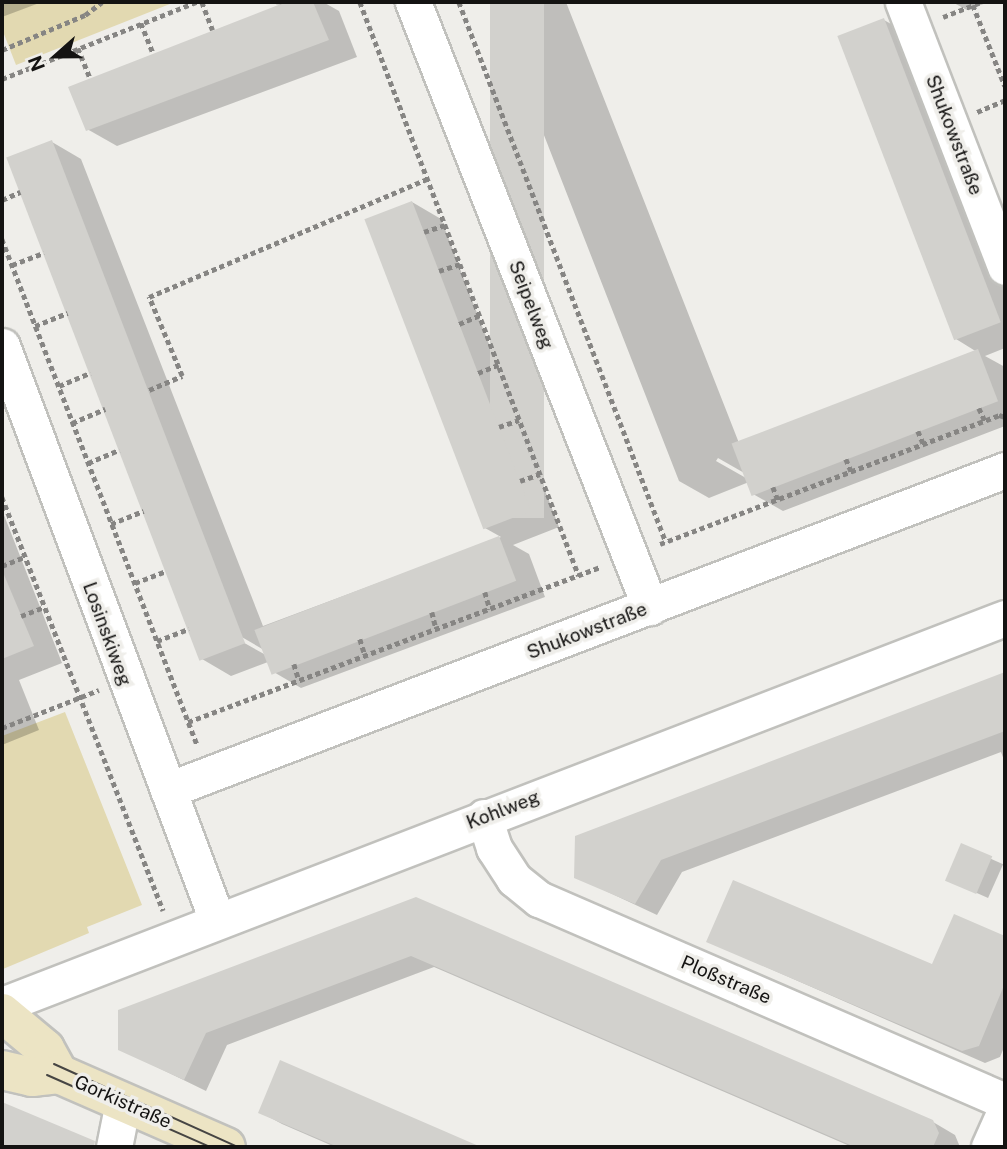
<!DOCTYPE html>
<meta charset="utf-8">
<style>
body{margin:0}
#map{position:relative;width:1007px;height:1149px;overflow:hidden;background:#efeeea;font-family:"Public Sans",sans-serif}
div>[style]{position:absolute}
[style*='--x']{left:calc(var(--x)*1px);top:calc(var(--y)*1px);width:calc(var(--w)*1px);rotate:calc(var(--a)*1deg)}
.green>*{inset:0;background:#e2d9b1}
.shadow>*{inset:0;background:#0003;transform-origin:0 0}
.building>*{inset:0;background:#d2d1cd;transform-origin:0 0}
.path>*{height:4.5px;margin-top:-2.25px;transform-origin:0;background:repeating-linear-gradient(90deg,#868583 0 5px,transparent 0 8.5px)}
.roads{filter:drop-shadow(2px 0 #c1c1bd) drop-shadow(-2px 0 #c1c1bd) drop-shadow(0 2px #c1c1bd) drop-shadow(0 -2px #c1c1bd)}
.street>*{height:35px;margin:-17.5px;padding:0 17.5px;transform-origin:17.5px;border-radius:17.5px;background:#fff}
.secondary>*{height:38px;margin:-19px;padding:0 19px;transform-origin:19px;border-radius:19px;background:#ece4c4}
.tram>*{height:2px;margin:-1px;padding:0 1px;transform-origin:1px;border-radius:1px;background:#464543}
span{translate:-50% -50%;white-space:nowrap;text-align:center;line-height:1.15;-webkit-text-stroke:7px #efeeea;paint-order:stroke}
.street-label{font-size:19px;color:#141312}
.frame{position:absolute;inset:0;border:4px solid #141312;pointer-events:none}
.north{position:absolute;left:21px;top:21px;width:70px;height:70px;-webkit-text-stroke:5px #efeeea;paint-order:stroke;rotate:249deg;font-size:19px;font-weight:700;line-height:28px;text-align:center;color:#141312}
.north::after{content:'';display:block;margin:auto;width:24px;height:32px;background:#141312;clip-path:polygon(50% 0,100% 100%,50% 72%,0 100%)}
</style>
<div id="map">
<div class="green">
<i style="clip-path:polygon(9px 2px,175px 2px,16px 65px,2px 29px,2px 5px)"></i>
<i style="clip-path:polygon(65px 712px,142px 905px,87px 927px,89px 933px,3px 969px,2px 736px)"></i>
</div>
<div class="shadow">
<i style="clip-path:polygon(2px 2px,42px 2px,2px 17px)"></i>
<i style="clip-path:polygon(290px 2px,323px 2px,339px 11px,357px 57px,117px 146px,87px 129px,71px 88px)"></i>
<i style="clip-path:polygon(evenodd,492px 2px,566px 2px,739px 443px,977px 352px,956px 339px,884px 20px,914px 37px,1005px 275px,1005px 348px,985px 356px,1005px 367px,1005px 426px,783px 511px,753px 494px,749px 482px,709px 498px,679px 481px,492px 2px,718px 458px,746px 474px,746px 478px,716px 461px,718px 458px)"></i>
<i style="clip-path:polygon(952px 2px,989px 2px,967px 10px)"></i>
<i style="clip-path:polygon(evenodd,52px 142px,81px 159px,263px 626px,501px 537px,485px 528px,412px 202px,441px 219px,559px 527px,513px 545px,529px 554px,545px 597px,301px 688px,272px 671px,268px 662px,231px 676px,202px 659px,52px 142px,240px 636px,264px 650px,264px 654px,239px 640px,240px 636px)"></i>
<i style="clip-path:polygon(2px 510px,62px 663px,19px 680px,39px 730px,2px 745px)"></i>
<i style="clip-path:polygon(1005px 674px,1005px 763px,1001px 752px,682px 872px,657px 915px,576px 877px,577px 837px)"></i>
<i style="left:962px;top:846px;width:45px;height:37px;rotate:24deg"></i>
<i style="clip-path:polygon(416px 899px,933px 1122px,955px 1135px,960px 1147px,852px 1147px,434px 967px,227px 1045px,206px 1091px,120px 1049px)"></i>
<i style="clip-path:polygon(955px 916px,1005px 938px,1005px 1045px,1000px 1057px,985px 1063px,709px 942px,933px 966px)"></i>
<i style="clip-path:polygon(281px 1063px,476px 1147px,335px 1147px,282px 1124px,260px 1112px)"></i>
<i style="clip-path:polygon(2px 1103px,69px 1132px,94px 1147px,2px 1147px)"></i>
</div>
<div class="building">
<i style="clip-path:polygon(286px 2px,313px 2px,329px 40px,86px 131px,68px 87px)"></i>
<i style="left:490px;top:2px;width:54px;height:516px"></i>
<i style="left:884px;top:18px;width:326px;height:50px;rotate:69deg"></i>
<i style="left:52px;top:140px;width:539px;height:49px;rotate:69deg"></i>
<i style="left:412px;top:201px;width:332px;height:51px;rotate:69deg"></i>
<i style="left:978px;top:349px;width:56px;height:264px;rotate:69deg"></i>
<i style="left:499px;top:536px;width:48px;height:262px;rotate:69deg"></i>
<i style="clip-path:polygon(2px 570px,34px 646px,2px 659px)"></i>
<i style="clip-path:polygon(1005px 672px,1005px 731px,661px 860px,635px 904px,574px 878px,575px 836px)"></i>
<i style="left:961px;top:843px;width:34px;height:41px;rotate:23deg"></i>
<i style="clip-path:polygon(733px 880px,932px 964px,954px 914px,1005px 936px,1005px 983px,979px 1046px,962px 1051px,706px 942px)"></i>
<i style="clip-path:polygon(416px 897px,933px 1120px,939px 1133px,933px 1147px,855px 1147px,411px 956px,206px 1033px,184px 1080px,118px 1050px,118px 1010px)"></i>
<i style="clip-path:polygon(280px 1060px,481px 1147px,338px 1147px,258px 1113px)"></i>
<i style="clip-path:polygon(2px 1102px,95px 1141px,94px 1147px,2px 1147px)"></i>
</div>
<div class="path">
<i style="--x:202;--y:2;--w:30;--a:69"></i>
<i style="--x:279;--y:2;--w:2;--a:90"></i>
<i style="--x:360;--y:2;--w:614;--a:69.12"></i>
<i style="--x:459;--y:2;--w:578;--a:69.03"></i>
<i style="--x:973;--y:5;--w:87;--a:68.4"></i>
<i style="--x:943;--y:17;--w:41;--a:-21.5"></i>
<i style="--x:141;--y:23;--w:32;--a:68"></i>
<i style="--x:78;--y:48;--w:32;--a:68"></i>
<i style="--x:2;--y:50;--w:90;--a:-22.9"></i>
<i style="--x:85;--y:15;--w:21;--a:-37"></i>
<i style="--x:2;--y:79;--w:209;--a:-21.6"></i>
<i style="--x:977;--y:112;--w:30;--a:-23"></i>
<i style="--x:2;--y:200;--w:20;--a:-24"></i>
<i style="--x:424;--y:232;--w:22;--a:-18"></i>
<i style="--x:2;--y:239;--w:541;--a:68.89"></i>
<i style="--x:12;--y:265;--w:34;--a:-21"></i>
<i style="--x:439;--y:271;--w:22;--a:-18"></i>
<i style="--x:459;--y:324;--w:23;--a:-23"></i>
<i style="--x:35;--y:326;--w:35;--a:-22"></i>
<i style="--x:478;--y:373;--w:22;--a:-22"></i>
<i style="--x:59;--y:386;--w:34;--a:-23"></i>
<i style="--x:149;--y:390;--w:36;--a:-23"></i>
<i style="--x:182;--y:376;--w:86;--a:-112.7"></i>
<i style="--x:149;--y:297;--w:302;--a:-23"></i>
<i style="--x:979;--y:408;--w:14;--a:65"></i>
<i style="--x:72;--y:423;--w:36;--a:-23"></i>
<i style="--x:499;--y:427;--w:21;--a:-19"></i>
<i style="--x:918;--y:431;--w:15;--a:67"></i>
<i style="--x:846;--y:459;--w:15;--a:67"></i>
<i style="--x:88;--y:463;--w:34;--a:-23"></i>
<i style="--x:520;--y:481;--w:21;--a:-19"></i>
<i style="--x:773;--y:487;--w:14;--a:69"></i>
<i style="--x:2;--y:497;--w:444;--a:68.7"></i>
<i style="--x:111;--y:524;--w:35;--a:-22"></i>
<i style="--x:660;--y:544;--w:363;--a:-20.8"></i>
<i style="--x:999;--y:415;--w:6;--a:18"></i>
<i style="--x:2;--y:566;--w:24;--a:-22"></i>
<i style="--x:135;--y:583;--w:33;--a:-21"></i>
<i style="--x:485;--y:592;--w:18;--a:74"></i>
<i style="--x:432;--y:612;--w:16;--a:76"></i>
<i style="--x:21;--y:616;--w:25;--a:-21"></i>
<i style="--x:360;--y:639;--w:17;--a:73"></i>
<i style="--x:157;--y:641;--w:34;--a:-21"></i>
<i style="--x:294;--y:664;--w:17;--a:73"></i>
<i style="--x:188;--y:722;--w:440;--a:-20.6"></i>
<i style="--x:2;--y:728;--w:104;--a:-21.4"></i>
</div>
<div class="roads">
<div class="street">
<i style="--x:413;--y:2;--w:650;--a:68.61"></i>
<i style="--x:903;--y:2;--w:284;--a:68.9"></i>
<i style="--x:2;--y:346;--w:613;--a:69.47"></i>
<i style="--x:168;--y:790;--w:896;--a:-20.92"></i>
<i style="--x:484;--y:817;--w:33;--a:72"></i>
<i style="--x:494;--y:848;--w:37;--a:57"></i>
<i style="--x:514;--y:879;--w:32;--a:39"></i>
<i style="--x:539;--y:899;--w:508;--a:23.44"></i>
<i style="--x:2;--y:1005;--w:1075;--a:-21.1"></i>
<i style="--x:114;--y:1147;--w:46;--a:-78.7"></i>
<i style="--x:989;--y:1147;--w:39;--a:-66"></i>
</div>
<div class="secondary">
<i style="--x:2;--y:1013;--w:56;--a:39.9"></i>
<i style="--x:45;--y:1049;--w:29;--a:61"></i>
<i style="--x:2;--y:1070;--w:31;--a:13"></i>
<i style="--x:32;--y:1077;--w:27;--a:-6"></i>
<i style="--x:59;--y:1074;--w:182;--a:23.6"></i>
</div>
</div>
<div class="tram">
<i style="--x:54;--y:1064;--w:202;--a:24.3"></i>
<i style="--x:47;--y:1075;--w:178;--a:23.8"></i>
</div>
<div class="street-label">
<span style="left:954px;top:135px;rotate:69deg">Shukowstraße</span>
<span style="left:531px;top:305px;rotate:69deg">Seipelweg</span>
<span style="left:587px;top:631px;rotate:-21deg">Shukowstraße</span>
<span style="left:107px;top:634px;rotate:70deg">Losinskiweg</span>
<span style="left:503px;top:810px;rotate:-21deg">Kohlweg</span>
<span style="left:726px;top:980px;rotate:23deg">Ploßstraße</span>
<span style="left:123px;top:1102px;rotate:24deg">Gorkistraße</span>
</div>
<div class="frame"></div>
<div class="north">N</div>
</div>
